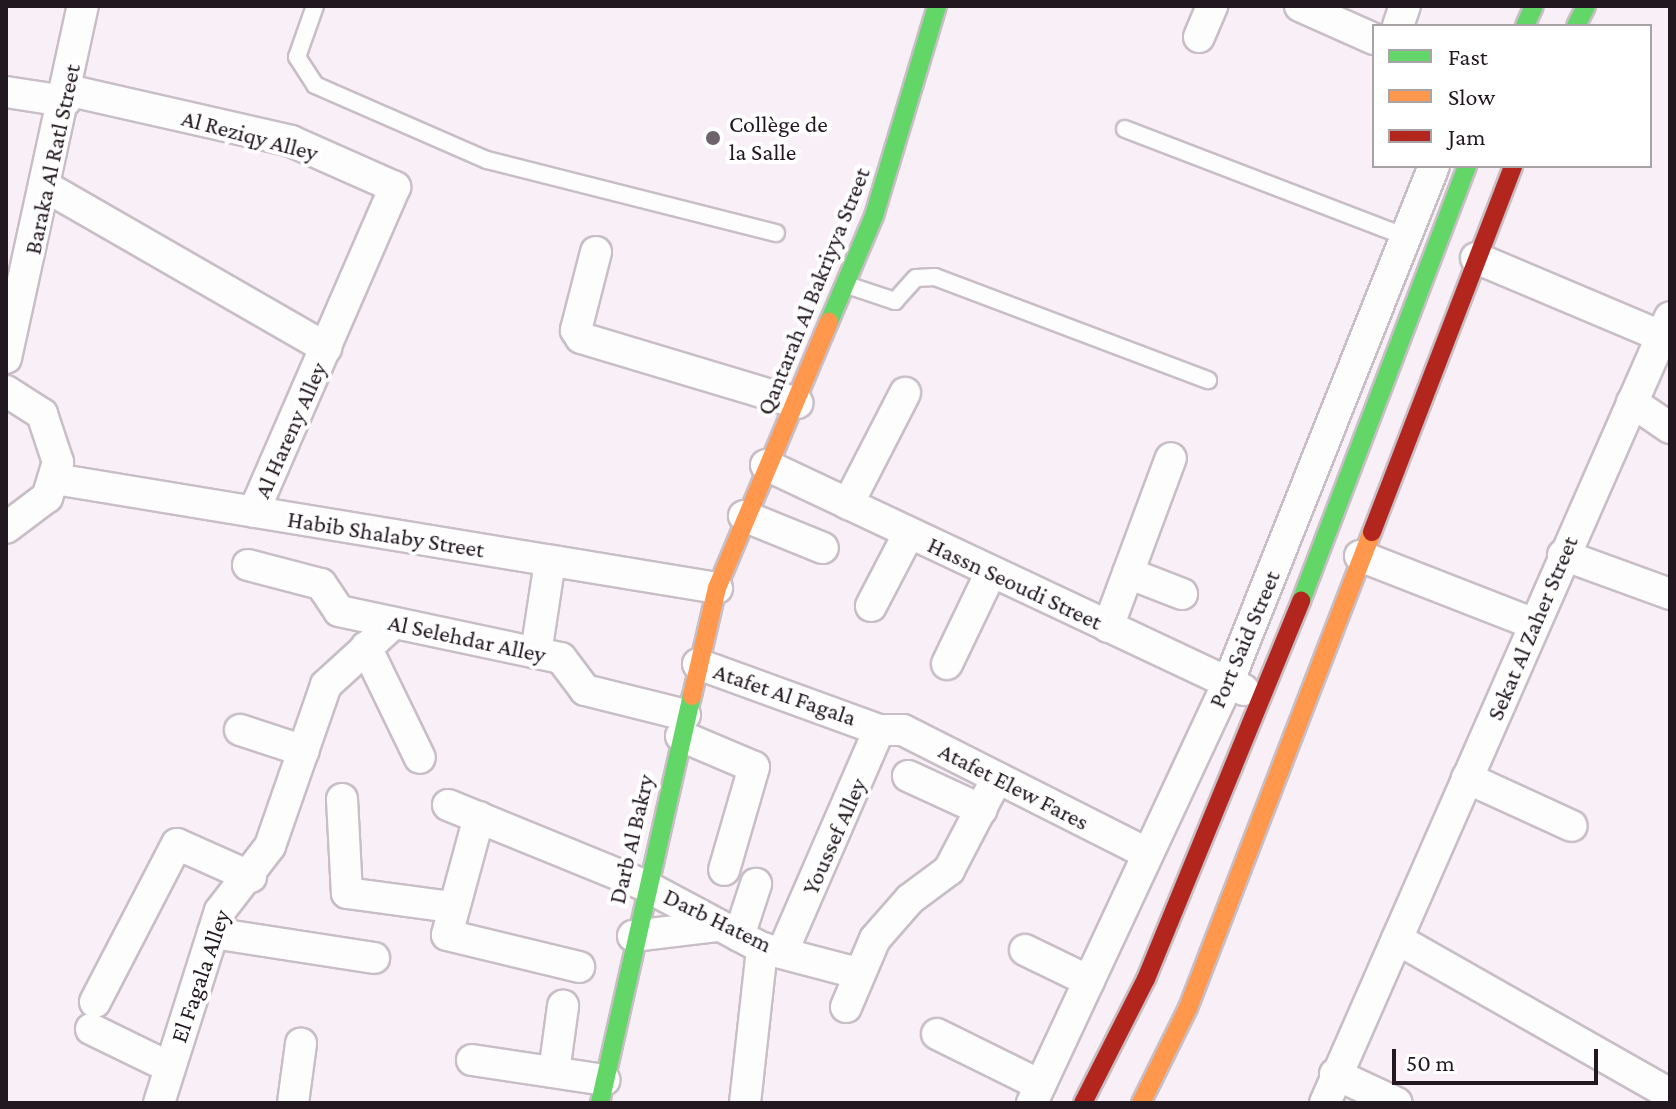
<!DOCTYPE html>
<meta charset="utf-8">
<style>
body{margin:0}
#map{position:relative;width:1676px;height:1109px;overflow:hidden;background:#f9f0f7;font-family:"Crimson Pro",serif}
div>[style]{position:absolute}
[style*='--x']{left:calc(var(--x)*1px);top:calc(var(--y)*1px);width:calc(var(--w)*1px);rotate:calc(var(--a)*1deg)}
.roads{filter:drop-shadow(2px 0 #c8bec6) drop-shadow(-2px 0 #c8bec6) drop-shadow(0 2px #c8bec6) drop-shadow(0 -2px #c8bec6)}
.lane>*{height:16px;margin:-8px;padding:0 8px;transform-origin:8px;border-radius:8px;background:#fefdfe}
.street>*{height:30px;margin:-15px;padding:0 15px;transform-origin:15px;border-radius:15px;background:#fefdfe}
.fast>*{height:18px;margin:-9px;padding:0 9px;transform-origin:9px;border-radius:9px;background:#63d668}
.slow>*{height:18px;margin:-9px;padding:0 9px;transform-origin:9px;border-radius:9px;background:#ff974d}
.jam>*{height:18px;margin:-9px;padding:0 9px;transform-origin:9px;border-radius:9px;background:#b3261e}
.dots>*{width:22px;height:22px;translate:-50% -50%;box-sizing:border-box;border:4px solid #fff;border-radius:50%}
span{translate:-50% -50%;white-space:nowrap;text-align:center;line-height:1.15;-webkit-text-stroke:8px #fff;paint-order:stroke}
.poi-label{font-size:24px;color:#221820}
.left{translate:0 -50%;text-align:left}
.street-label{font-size:24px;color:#221820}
.frame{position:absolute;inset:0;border:8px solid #221820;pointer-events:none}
.legend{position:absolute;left:1372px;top:24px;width:280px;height:144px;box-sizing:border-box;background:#fff;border:2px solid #a7a3a6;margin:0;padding:10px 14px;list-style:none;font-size:24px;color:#221820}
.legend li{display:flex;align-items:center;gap:16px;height:40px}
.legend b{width:40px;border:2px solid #a7a3a6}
.scale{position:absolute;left:1392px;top:1049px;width:206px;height:36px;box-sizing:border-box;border:4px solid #221820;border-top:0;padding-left:10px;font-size:24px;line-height:28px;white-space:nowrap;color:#221820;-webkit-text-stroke:6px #fff;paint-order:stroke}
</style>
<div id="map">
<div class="roads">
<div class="lane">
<i style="--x:315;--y:6;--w:54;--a:109.4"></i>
<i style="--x:297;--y:57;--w:33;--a:57"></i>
<i style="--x:315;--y:85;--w:188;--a:23.6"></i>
<i style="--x:487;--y:160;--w:298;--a:14.2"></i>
<i style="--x:1125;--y:129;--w:302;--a:21"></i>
<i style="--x:847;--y:285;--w:51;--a:18.4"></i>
<i style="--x:895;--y:301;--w:31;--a:-48"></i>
<i style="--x:916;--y:278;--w:19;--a:-3"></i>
<i style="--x:935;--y:277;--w:292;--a:20.7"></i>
</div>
<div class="street">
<i style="--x:1300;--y:6;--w:81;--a:24"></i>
<i style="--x:1398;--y:26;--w:21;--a:-71"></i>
<i style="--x:1199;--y:37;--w:34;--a:-67"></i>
<i style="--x:67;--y:90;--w:230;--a:12.8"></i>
<i style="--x:291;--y:141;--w:114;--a:23.9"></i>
<i style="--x:395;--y:187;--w:354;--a:113.5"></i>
<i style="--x:6;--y:92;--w:60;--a:8.7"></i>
<i style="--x:48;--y:188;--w:321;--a:29.9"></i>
<i style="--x:596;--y:252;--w:81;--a:104.4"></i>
<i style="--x:576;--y:330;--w:9;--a:58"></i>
<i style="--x:581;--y:338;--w:226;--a:16.7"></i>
<i style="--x:1476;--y:258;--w:201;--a:22.9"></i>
<i style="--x:6;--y:358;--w:360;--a:-77.7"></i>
<i style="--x:6;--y:391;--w:43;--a:32.6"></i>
<i style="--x:42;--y:414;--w:51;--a:71.6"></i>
<i style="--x:58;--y:462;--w:37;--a:107"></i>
<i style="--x:47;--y:497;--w:51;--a:142.9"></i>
<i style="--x:1632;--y:402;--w:46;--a:34.4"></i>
<i style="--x:766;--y:465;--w:528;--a:25.21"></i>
<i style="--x:55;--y:479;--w:671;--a:9.35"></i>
<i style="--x:848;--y:504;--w:125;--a:-62.8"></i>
<i style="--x:744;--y:516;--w:85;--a:22.1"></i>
<i style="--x:1563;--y:555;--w:114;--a:20"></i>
<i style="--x:1360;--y:556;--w:187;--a:21.3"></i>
<i style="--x:248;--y:565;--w:75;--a:14.6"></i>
<i style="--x:321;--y:584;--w:32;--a:56"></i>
<i style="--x:339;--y:611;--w:227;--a:12"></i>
<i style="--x:561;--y:658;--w:40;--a:53"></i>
<i style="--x:585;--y:690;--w:103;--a:14"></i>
<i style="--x:1128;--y:573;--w:58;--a:21.3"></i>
<i style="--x:871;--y:606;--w:82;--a:-62.5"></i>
<i style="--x:1108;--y:627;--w:180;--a:-69.6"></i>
<i style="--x:366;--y:647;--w:123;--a:64.1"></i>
<i style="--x:536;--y:653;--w:93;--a:-81.3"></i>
<i style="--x:698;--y:664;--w:193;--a:20"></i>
<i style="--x:879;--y:730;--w:241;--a:113.5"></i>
<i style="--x:947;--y:664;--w:102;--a:-64.4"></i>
<i style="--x:240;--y:730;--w:67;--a:18.2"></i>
<i style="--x:879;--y:730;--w:24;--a:0"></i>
<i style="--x:903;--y:730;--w:273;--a:26.8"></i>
<i style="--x:681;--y:736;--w:79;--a:23"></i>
<i style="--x:754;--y:767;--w:107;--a:106.2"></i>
<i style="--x:908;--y:776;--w:81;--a:24.7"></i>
<i style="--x:1467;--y:778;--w:115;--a:24.6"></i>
<i style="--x:342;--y:799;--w:94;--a:87"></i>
<i style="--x:347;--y:893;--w:106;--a:7.6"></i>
<i style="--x:448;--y:805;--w:212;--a:22.2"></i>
<i style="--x:644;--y:885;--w:134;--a:28.1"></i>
<i style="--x:762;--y:948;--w:98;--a:14.7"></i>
<i style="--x:479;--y:817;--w:122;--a:105.2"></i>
<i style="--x:447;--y:935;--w:136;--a:13.6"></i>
<i style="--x:213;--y:933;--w:163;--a:8.8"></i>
<i style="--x:633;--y:936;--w:86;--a:-6.7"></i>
<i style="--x:739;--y:936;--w:55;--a:-71.9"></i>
<i style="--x:1397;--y:939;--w:314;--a:29.6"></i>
<i style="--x:1025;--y:950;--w:71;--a:25.8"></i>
<i style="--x:95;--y:1002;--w:178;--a:-62.6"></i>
<i style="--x:177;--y:844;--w:81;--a:24"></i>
<i style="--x:846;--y:1007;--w:74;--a:-66.9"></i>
<i style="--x:875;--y:939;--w:53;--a:-48.8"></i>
<i style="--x:910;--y:899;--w:49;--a:-36.6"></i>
<i style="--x:949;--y:870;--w:104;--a:-62.4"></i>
<i style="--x:91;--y:1029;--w:87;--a:26"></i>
<i style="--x:937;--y:1034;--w:115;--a:26.3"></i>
<i style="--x:472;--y:1060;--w:134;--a:8.6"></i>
<i style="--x:554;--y:1072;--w:67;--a:-82.2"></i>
<i style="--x:1335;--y:1074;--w:68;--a:25.1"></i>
<i style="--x:159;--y:1103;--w:201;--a:-72.4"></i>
<i style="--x:220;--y:911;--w:82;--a:-52.4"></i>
<i style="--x:270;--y:846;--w:170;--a:-70.8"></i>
<i style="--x:326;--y:685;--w:92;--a:-42.4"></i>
<i style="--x:293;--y:1103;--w:60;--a:-82.3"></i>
<i style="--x:745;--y:1103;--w:156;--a:-83.7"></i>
<i style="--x:1032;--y:1103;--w:463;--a:-65"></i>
<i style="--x:1228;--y:683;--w:557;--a:-68.28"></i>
<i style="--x:1325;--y:1103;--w:858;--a:-66.3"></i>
</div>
<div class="fast">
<i style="--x:1525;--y:26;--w:22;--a:-66"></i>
<i style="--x:1576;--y:26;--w:22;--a:-63"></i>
<i style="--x:829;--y:322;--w:115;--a:-67"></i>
<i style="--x:874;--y:216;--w:219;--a:-73.3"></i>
<i style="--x:1301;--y:601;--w:466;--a:-69.1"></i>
<i style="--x:600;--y:1103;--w:417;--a:-77.3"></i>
</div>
<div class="slow">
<i style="--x:692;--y:696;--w:111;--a:-77"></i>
<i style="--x:717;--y:588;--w:289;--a:-67.2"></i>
<i style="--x:1141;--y:1103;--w:106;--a:-63.7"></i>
<i style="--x:1188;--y:1008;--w:510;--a:-68.87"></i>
</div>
<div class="jam">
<i style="--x:1372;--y:532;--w:392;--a:-68.9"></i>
<i style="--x:1083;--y:1103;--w:139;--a:-63.1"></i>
<i style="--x:1146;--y:979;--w:409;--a:-67.7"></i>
</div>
</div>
<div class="dots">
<i style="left:713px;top:138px;background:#6d646b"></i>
</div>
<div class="poi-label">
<span class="left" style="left:729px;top:138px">Collège de<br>la Salle</span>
</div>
<div class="street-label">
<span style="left:250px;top:135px;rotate:15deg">Al Reziqy Alley</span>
<span style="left:52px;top:159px;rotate:-78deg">Baraka Al Ratl Street</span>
<span style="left:813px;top:291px;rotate:-68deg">Qantarah Al Bakriyya Street</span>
<span style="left:290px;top:430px;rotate:-66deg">Al Hareny Alley</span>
<span style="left:386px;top:534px;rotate:9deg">Habib Shalaby Street</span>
<span style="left:1015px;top:583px;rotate:25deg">Hassn Seoudi Street</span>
<span style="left:1532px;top:628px;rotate:-67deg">Sekat Al Zaher Street</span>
<span style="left:467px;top:638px;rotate:12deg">Al Selehdar Alley</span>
<span style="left:1244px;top:639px;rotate:-67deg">Port Said Street</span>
<span style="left:785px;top:694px;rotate:19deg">Atafet Al Fagala</span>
<span style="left:1014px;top:786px;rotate:27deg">Atafet Elew Fares</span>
<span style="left:834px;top:836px;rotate:-66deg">Youssef Alley</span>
<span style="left:631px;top:839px;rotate:-77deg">Darb Al Bakry</span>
<span style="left:718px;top:920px;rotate:26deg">Darb Hatem</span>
<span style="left:200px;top:976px;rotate:-71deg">El Fagala Alley</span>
</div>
<div class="frame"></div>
<ul class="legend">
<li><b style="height:10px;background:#63d668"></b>Fast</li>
<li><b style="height:10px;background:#ff974d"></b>Slow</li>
<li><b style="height:10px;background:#b3261e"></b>Jam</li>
</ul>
<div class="scale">50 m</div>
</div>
